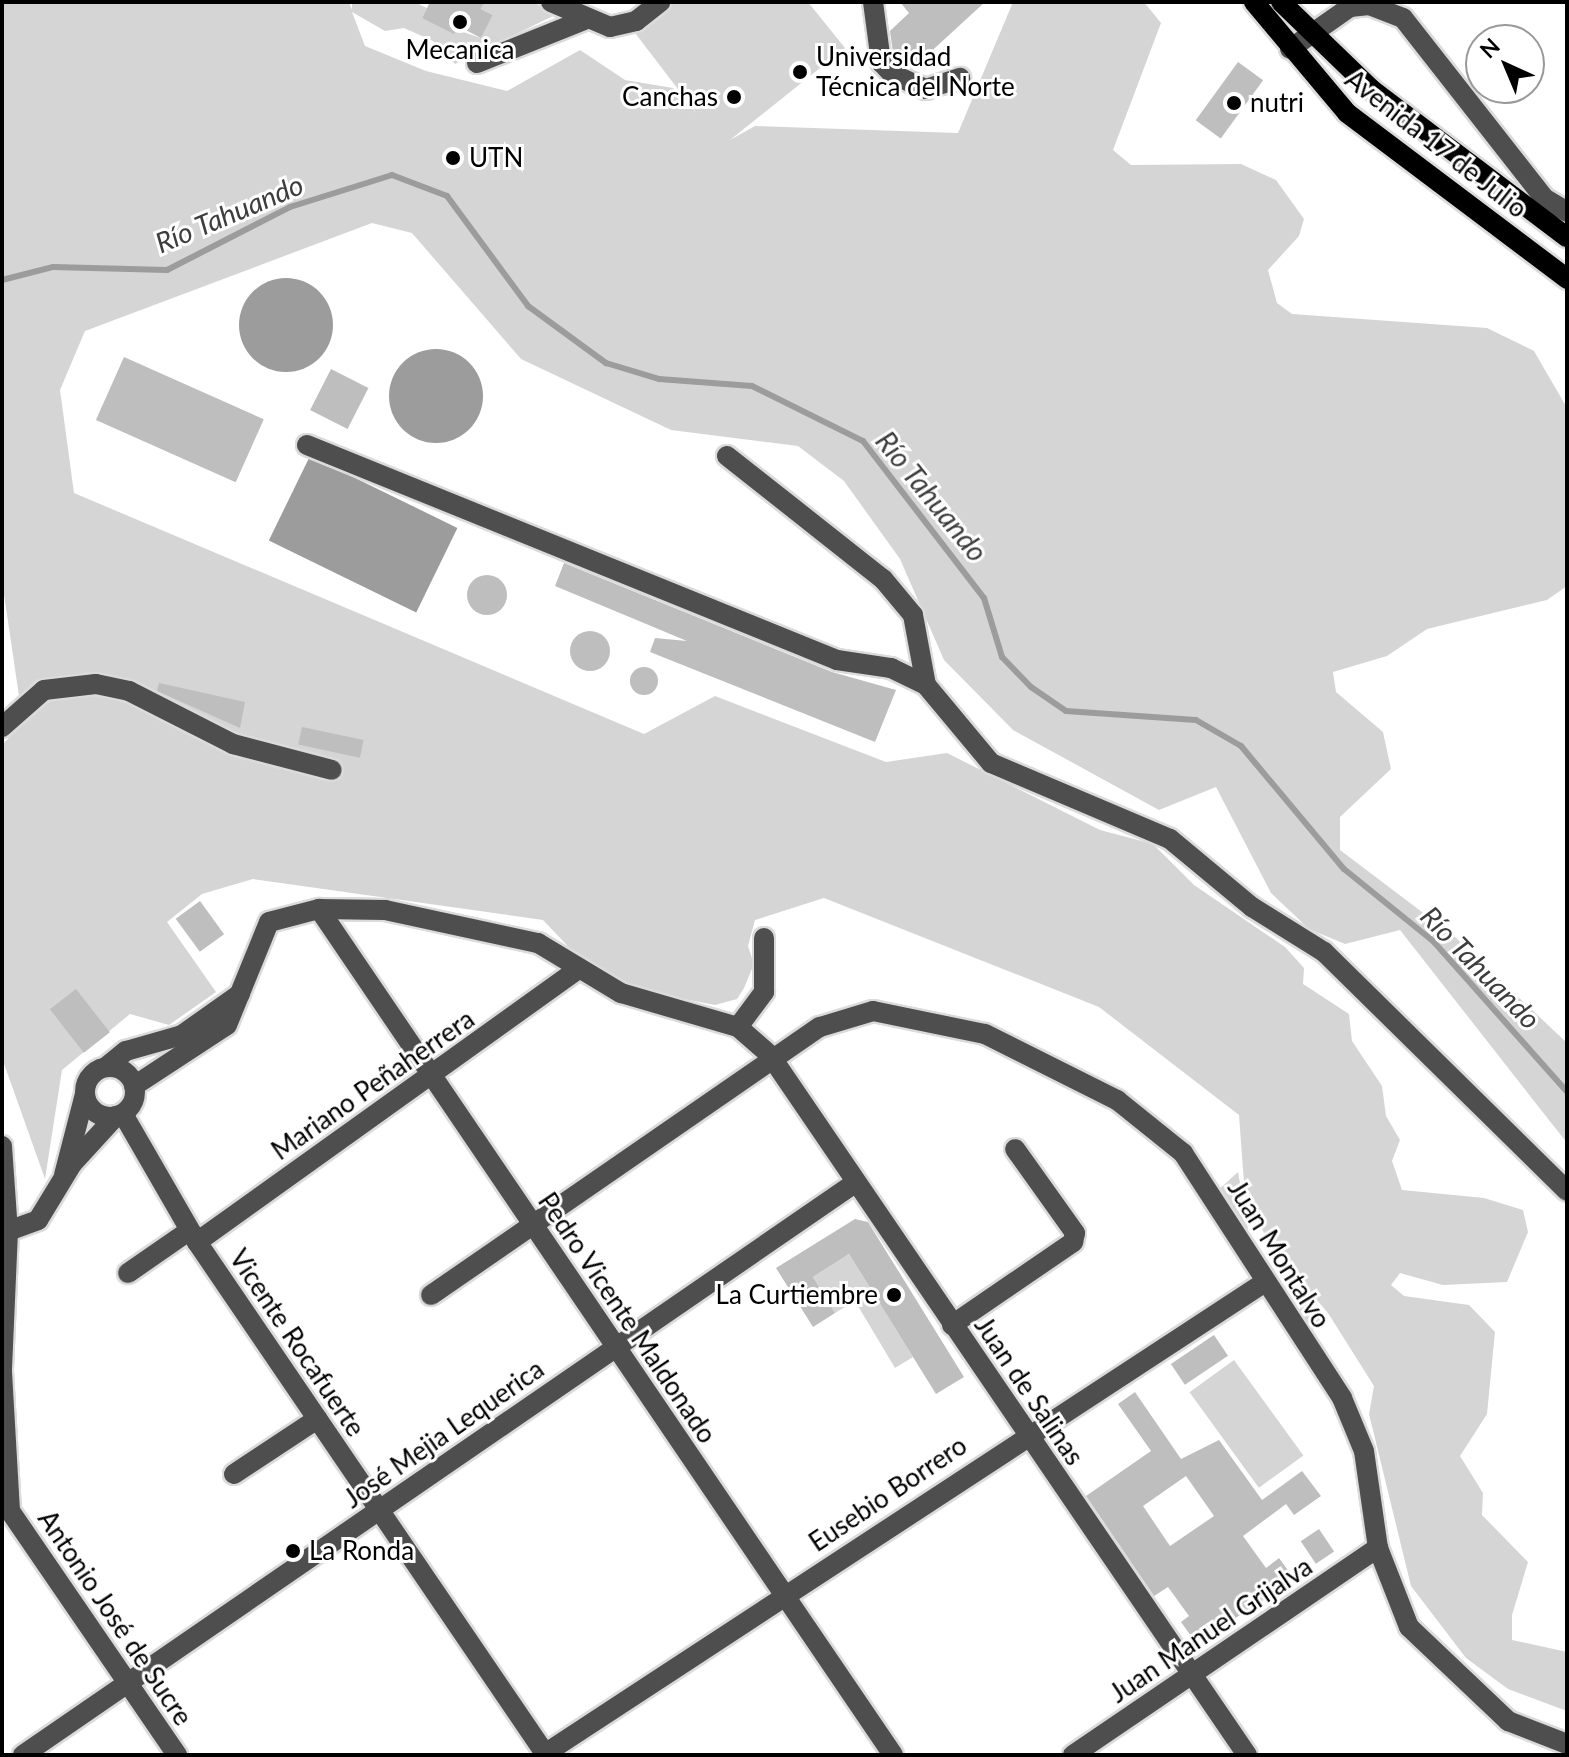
<!DOCTYPE html>
<meta charset="utf-8">
<style>
body{margin:0}
#map{position:relative;width:1569px;height:1757px;overflow:hidden;background:#fff;font-family:Lato,sans-serif}
div>[style]{position:absolute}
[style*='--x']{left:calc(var(--x)*1px);top:calc(var(--y)*1px);width:calc(var(--w)*1px);rotate:calc(var(--a)*1deg)}
.green>*{inset:0;background:#d5d5d5;transform-origin:0 0}
.water>*{inset:0;background:#9c9c9c;transform-origin:0 0}
.round{border-radius:50%}
.stream>*{height:6px;margin:-3px;padding:0 3px;transform-origin:3px;border-radius:3px;background:#9c9c9c}
.building>*{inset:0;background:#bebebe;transform-origin:0 0}
.roads{filter:drop-shadow(2px 0 #dbdbdb) drop-shadow(-2px 0 #dbdbdb) drop-shadow(0 2px #dbdbdb) drop-shadow(0 -2px #dbdbdb)}
.minor>*{height:20px;margin:-10px;padding:0 10px;transform-origin:10px;border-radius:10px;background:#4e4e4e}
.minor>.ring{margin:-10px;padding:0;box-sizing:content-box;background:none;border:20px solid #4e4e4e;border-radius:50%}
.major>*{height:20px;margin:-10px;padding:0 10px;transform-origin:10px;border-radius:10px;background:#000}
.dots>*{width:22px;height:22px;translate:-50% -50%;box-sizing:border-box;border:4px solid #fff;border-radius:50%}
span{translate:-50% -50%;white-space:nowrap;text-align:center;line-height:1.15;-webkit-text-stroke:6px #fff;paint-order:stroke}
.poi-label{font-size:26px;color:#000}
.left{translate:0 -50%;text-align:left}
.right{translate:-100% -50%;text-align:right}
.street-label{font-size:26px;color:#000}
.water-label{font-size:28px;color:#3d3d3d;font-style:italic}
.frame{position:absolute;inset:0;border:4px solid #000;pointer-events:none}
.north{position:absolute;left:1465px;top:24px;width:80px;height:80px;box-sizing:border-box;background:#fff;border:2px solid #999;border-radius:50%;rotate:316deg;font-size:22px;font-weight:700;line-height:32px;text-align:center;color:#000}
.north::after{content:'';display:block;margin:auto;width:28px;height:36px;background:#000;clip-path:polygon(50% 0,100% 100%,50% 72%,0 100%)}
</style>
<div id="map">
<div class="green">
<i style="clip-path:polygon(2px 2px,349px 2px,352px 10px,352px 2px,414px 2px,427px 8px,422px 18px,481px 38px,493px 15px,481px 9px,485px 2px,533px 2px,557px 14px,455px 64px,433px 41px,404px 28px,385px 31px,352px 12px,365px 46px,426px 71px,507px 91px,580px 50px,625px 80px,673px 88px,697px 114px,635px 33px,674px 2px,808px 2px,845px 48px,730px 140px,755px 126px,958px 133px,1013px 2px,1144px 2px,1161px 23px,1113px 150px,1131px 165px,1241px 164px,1276px 180px,1304px 219px,1299px 236px,1268px 270px,1277px 303px,1292px 314px,1487px 328px,1534px 351px,1567px 408px,1567px 586px,1547px 600px,1427px 629px,1387px 656px,1333px 672px,1336px 692px,1383px 732px,1391px 769px,1340px 817px,1340px 850px,1455px 937px,1567px 1043px,1567px 1143px,1400px 930px,1345px 944px,1309px 929px,1271px 893px,1216px 787px,1159px 810px,1013px 730px,944px 660px,900px 559px,844px 481px,798px 446px,671px 430px,521px 359px,412px 233px,372px 223px,85px 331px,60px 390px,74px 493px,644px 734px,715px 696px,886px 762px,947px 753px,1100px 830px,1153px 844px,1194px 885px,1285px 947px,1304px 968px,1303px 984px,1349px 1014px,1352px 1041px,1382px 1086px,1386px 1116px,1400px 1140px,1392px 1161px,1402px 1190px,1484px 1198px,1523px 1210px,1528px 1232px,1507px 1282px,1443px 1285px,1400px 1273px,1391px 1285px,1404px 1296px,1469px 1305px,1495px 1332px,1487px 1414px,1460px 1456px,1483px 1493px,1482px 1515px,1528px 1562px,1512px 1615px,1512px 1640px,1567px 1652px,1567px 1711px,1508px 1689px,1466px 1658px,1411px 1586px,1369px 1414px,1374px 1386px,1328px 1313px,1271px 1246px,1245px 1197px,1239px 1115px,1099px 1007px,824px 898px,755px 920px,748px 946px,754px 964px,744px 988px,737px 999px,715px 1005px,622px 987px,583px 962px,543px 920px,253px 879px,202px 894px,167px 922px,216px 992px,169px 1025px,130px 1014px,62px 1070px,45px 1179px,2px 1058px,2px 745px,23px 723px,2px 581px)"></i>
<i style="clip-path:polygon(1238px 1172px,1248px 1228px,1244px 1231px,1216px 1192px)"></i>
<i style="clip-path:polygon(849px 1254px,913px 1357px,895px 1368px,855px 1301px,835px 1313px,813px 1277px)"></i>
<i style="clip-path:polygon(1297px 1296px,1323px 1322px,1301px 1339px,1283px 1310px)"></i>
<i style="left:1234px;top:1360px;width:118px;height:55px;rotate:54deg"></i>
</div>
<div class="water">
<i class="round" style="left:239px;top:278px;width:94px;height:94px"></i>
<i class="round" style="left:389px;top:349px;width:94px;height:94px"></i>
<i style="left:310px;top:456px;width:164px;height:94px;rotate:26deg"></i>
</div>
<div class="stream">
<i style="--x:2;--y:280;--w:53;--a:-14.3"></i>
<i style="--x:53;--y:267;--w:114;--a:1.5"></i>
<i style="--x:167;--y:270;--w:138;--a:-27.1"></i>
<i style="--x:290;--y:207;--w:107;--a:-17.4"></i>
<i style="--x:392;--y:175;--w:59;--a:20.9"></i>
<i style="--x:447;--y:196;--w:137;--a:53.6"></i>
<i style="--x:528;--y:306;--w:97;--a:36.2"></i>
<i style="--x:606;--y:363;--w:55;--a:16.8"></i>
<i style="--x:659;--y:379;--w:93;--a:4.3"></i>
<i style="--x:752;--y:386;--w:124;--a:26.4"></i>
<i style="--x:863;--y:441;--w:198;--a:52.4"></i>
<i style="--x:984;--y:598;--w:62;--a:73"></i>
<i style="--x:1002;--y:657;--w:42;--a:46"></i>
<i style="--x:1031;--y:687;--w:42;--a:34.4"></i>
<i style="--x:1066;--y:711;--w:130;--a:4"></i>
<i style="--x:1196;--y:720;--w:52;--a:30"></i>
<i style="--x:1241;--y:746;--w:160;--a:50.1"></i>
<i style="--x:1344;--y:869;--w:116;--a:39"></i>
<i style="--x:1434;--y:942;--w:200;--a:48.4"></i>
</div>
<div class="building">
<i style="clip-path:polygon(430px 2px,485px 2px,481px 9px,493px 15px,481px 38px,458px 26px,454px 34px,422px 18px)"></i>
<i style="clip-path:polygon(900px 2px,985px 2px,912px 69px,893px 53px,890px 31px,909px 13px)"></i>
<i style="left:1238px;top:62px;width:31px;height:72px;rotate:36deg"></i>
<i style="left:124px;top:357px;width:153px;height:69px;rotate:24deg"></i>
<i style="left:331px;top:369px;width:42px;height:46px;rotate:27deg"></i>
<i style="clip-path:polygon(564px 563px,832px 672px,896px 690px,875px 742px,650px 652px,655px 638px,687px 641px,555px 586px)"></i>
<i class="round" style="left:467px;top:575px;width:40px;height:40px"></i>
<i class="round" style="left:570px;top:631px;width:40px;height:40px"></i>
<i class="round" style="left:630px;top:667px;width:28px;height:28px"></i>
<i style="clip-path:polygon(159px 683px,245px 702px,240px 728px,157px 691px)"></i>
<i style="left:302px;top:727px;width:63px;height:18px;rotate:12deg"></i>
<i style="left:200px;top:901px;width:41px;height:30px;rotate:54deg"></i>
<i style="left:76px;top:989px;width:55px;height:33px;rotate:52deg"></i>
<i style="clip-path:polygon(855px 1219px,868px 1222px,964px 1377px,936px 1394px,849px 1254px,813px 1277px,835px 1313px,813px 1327px,776px 1268px)"></i>
<i style="left:1214px;top:1335px;width:25px;height:52px;rotate:56deg"></i>
<i style="clip-path:polygon(evenodd,1135px 1392px,1181px 1459px,1219px 1440px,1262px 1500px,1302px 1471px,1321px 1496px,1294px 1515px,1286px 1504px,1243px 1536px,1266px 1568px,1279px 1558px,1295px 1580px,1196px 1643px,1181px 1622px,1189px 1616px,1168px 1587px,1154px 1596px,1086px 1496px,1151px 1451px,1118px 1404px,1135px 1392px,1186px 1476px,1214px 1516px,1170px 1546px,1143px 1506px,1186px 1476px)"></i>
<i style="left:1319px;top:1529px;width:27px;height:22px;rotate:56deg"></i>
</div>
<div class="roads">
<div class="minor">
<i style="--x:551;--y:2;--w:64;--a:23"></i>
<i style="--x:610;--y:27;--w:27;--a:-13"></i>
<i style="--x:636;--y:21;--w:31;--a:-38"></i>
<i style="--x:873;--y:2;--w:61;--a:82.4"></i>
<i style="--x:881;--y:62;--w:16;--a:47"></i>
<i style="--x:892;--y:74;--w:37;--a:24"></i>
<i style="--x:926;--y:89;--w:36;--a:-18"></i>
<i style="--x:1290;--y:49;--w:73;--a:-35"></i>
<i style="--x:1350;--y:7;--w:19;--a:-6"></i>
<i style="--x:1369;--y:5;--w:36;--a:21"></i>
<i style="--x:1403;--y:18;--w:229;--a:51.9"></i>
<i style="--x:1544;--y:198;--w:27;--a:31"></i>
<i style="--x:477;--y:63;--w:115;--a:-21.9"></i>
<i style="--x:307;--y:445;--w:572;--a:22.08"></i>
<i style="--x:837;--y:660;--w:55;--a:8.4"></i>
<i style="--x:891;--y:668;--w:39;--a:26"></i>
<i style="--x:926;--y:685;--w:102;--a:50.2"></i>
<i style="--x:991;--y:763;--w:194;--a:23"></i>
<i style="--x:1170;--y:839;--w:107;--a:39.7"></i>
<i style="--x:1252;--y:907;--w:85;--a:32"></i>
<i style="--x:1324;--y:952;--w:341;--a:44.5"></i>
<i style="--x:727;--y:456;--w:199;--a:38.3"></i>
<i style="--x:883;--y:579;--w:47;--a:50.2"></i>
<i style="--x:913;--y:615;--w:71;--a:79.5"></i>
<i style="--x:2;--y:727;--w:56;--a:-41.4"></i>
<i style="--x:44;--y:690;--w:52;--a:-6.6"></i>
<i style="--x:96;--y:684;--w:34;--a:12"></i>
<i style="--x:129;--y:691;--w:117;--a:27"></i>
<i style="--x:233;--y:744;--w:102;--a:14.7"></i>
<i style="--x:319;--y:909;--w:1022;--a:55.84"></i>
<i style="--x:738;--y:1027;--w:44;--a:-53.4"></i>
<i style="--x:764;--y:992;--w:54;--a:-90"></i>
<i style="--x:106;--y:1067;--w:26;--a:-39"></i>
<i style="--x:126;--y:1051;--w:58;--a:-15.9"></i>
<i style="--x:182;--y:1035;--w:71;--a:-35.3"></i>
<i class="ring" style="left:85px;top:1067px;width:30px;height:30px"></i>
<i style="--x:134;--y:1086;--w:111;--a:-33.3"></i>
<i style="--x:227;--y:1025;--w:111;--a:-67.8"></i>
<i style="--x:269;--y:922;--w:52;--a:-14.6"></i>
<i style="--x:319;--y:909;--w:66;--a:0.9"></i>
<i style="--x:385;--y:910;--w:157;--a:12.2"></i>
<i style="--x:538;--y:943;--w:97;--a:31.1"></i>
<i style="--x:621;--y:993;--w:122;--a:16.2"></i>
<i style="--x:738;--y:1027;--w:43;--a:41.2"></i>
<i style="--x:770;--y:1055;--w:847;--a:55.73"></i>
<i style="--x:123;--y:1114;--w:148;--a:60"></i>
<i style="--x:197;--y:1242;--w:620;--a:55.77"></i>
<i style="--x:2;--y:1146;--w:85;--a:86"></i>
<i style="--x:8;--y:1231;--w:139;--a:92.5"></i>
<i style="--x:64;--y:1175;--w:84;--a:-75.5"></i>
<i style="--x:8;--y:1231;--w:32;--a:-20"></i>
<i style="--x:38;--y:1220;--w:66;--a:-58.7"></i>
<i style="--x:72;--y:1164;--w:65;--a:-47.5"></i>
<i style="--x:197;--y:1242;--w:470;--a:-35.6"></i>
<i style="--x:128;--y:1273;--w:75;--a:-34.7"></i>
<i style="--x:431;--y:1295;--w:472;--a:-34.6"></i>
<i style="--x:820;--y:1027;--w:55;--a:-16.8"></i>
<i style="--x:873;--y:1011;--w:114;--a:11.6"></i>
<i style="--x:985;--y:1034;--w:148;--a:26.6"></i>
<i style="--x:1117;--y:1100;--w:85;--a:38.8"></i>
<i style="--x:1183;--y:1153;--w:292;--a:57"></i>
<i style="--x:1342;--y:1398;--w:57;--a:67.5"></i>
<i style="--x:1364;--y:1451;--w:98;--a:81.8"></i>
<i style="--x:1378;--y:1548;--w:85;--a:68.6"></i>
<i style="--x:1409;--y:1627;--w:137;--a:43.5"></i>
<i style="--x:1508;--y:1721;--w:63;--a:21.3"></i>
<i style="--x:952;--y:1325;--w:147;--a:-34.4"></i>
<i style="--x:1073;--y:1242;--w:9;--a:-77"></i>
<i style="--x:1075;--y:1233;--w:103;--a:-125.5"></i>
<i style="--x:2;--y:1372;--w:139;--a:86.7"></i>
<i style="--x:234;--y:1474;--w:100;--a:-33.5"></i>
<i style="--x:10;--y:1511;--w:296;--a:55.6"></i>
<i style="--x:23;--y:1755;--w:1010;--a:-34.51"></i>
<i style="--x:543;--y:1755;--w:863;--a:-33.23"></i>
<i style="--x:1073;--y:1755;--w:369;--a:-34.2"></i>
</div>
<div class="major">
<i style="--x:1254;--y:2;--w:145;--a:50"></i>
<i style="--x:1347;--y:113;--w:276;--a:37"></i>
<i style="--x:1281;--y:2;--w:125;--a:44"></i>
<i style="--x:1371;--y:89;--w:246;--a:37.1"></i>
</div>
</div>
<div class="dots">
<i style="left:460px;top:22px;background:#000"></i>
<i style="left:800px;top:72px;background:#000"></i>
<i style="left:734px;top:97px;background:#000"></i>
<i style="left:1234px;top:103px;background:#000"></i>
<i style="left:453px;top:158px;background:#000"></i>
<i style="left:894px;top:1295px;background:#000"></i>
<i style="left:293px;top:1551px;background:#000"></i>
</div>
<div class="poi-label">
<span style="left:460px;top:50px">Mecanica</span>
<span class="left" style="left:816px;top:72px">Universidad<br>Técnica del Norte</span>
<span class="right" style="left:718px;top:97px">Canchas</span>
<span class="left" style="left:1250px;top:103px">nutri</span>
<span class="left" style="left:469px;top:158px">UTN</span>
<span class="right" style="left:878px;top:1295px">La Curtiembre</span>
<span class="left" style="left:309px;top:1551px">La Ronda</span>
</div>
<div class="street-label">
<span style="left:1436px;top:144px;rotate:38deg">Avenida 17 de Julio</span>
<span style="left:373px;top:1085px;rotate:-35deg">Mariano Peñaherrera</span>
<span style="left:1279px;top:1254px;rotate:58deg">Juan Montalvo</span>
<span style="left:627px;top:1318px;rotate:56deg">Pedro Vicente Maldonado</span>
<span style="left:297px;top:1343px;rotate:56deg">Vicente Rocafuerte</span>
<span style="left:1029px;top:1391px;rotate:56deg">Juan de Salinas</span>
<span style="left:444px;top:1434px;rotate:-35deg">José Mejia Lequerica</span>
<span style="left:888px;top:1494px;rotate:-34deg">Eusebio Borrero</span>
<span style="left:115px;top:1618px;rotate:56deg">Antonio José de Sucre</span>
<span style="left:1211px;top:1630px;rotate:-34deg">Juan Manuel Grijalva</span>
</div>
<div class="water-label">
<span style="left:229px;top:213px;rotate:-23deg">Río Tahuando</span>
<span style="left:932px;top:496px;rotate:51deg">Río Tahuando</span>
<span style="left:1481px;top:967px;rotate:46deg">Río Tahuando</span>
</div>
<div class="frame"></div>
<div class="north">N</div>
</div>
